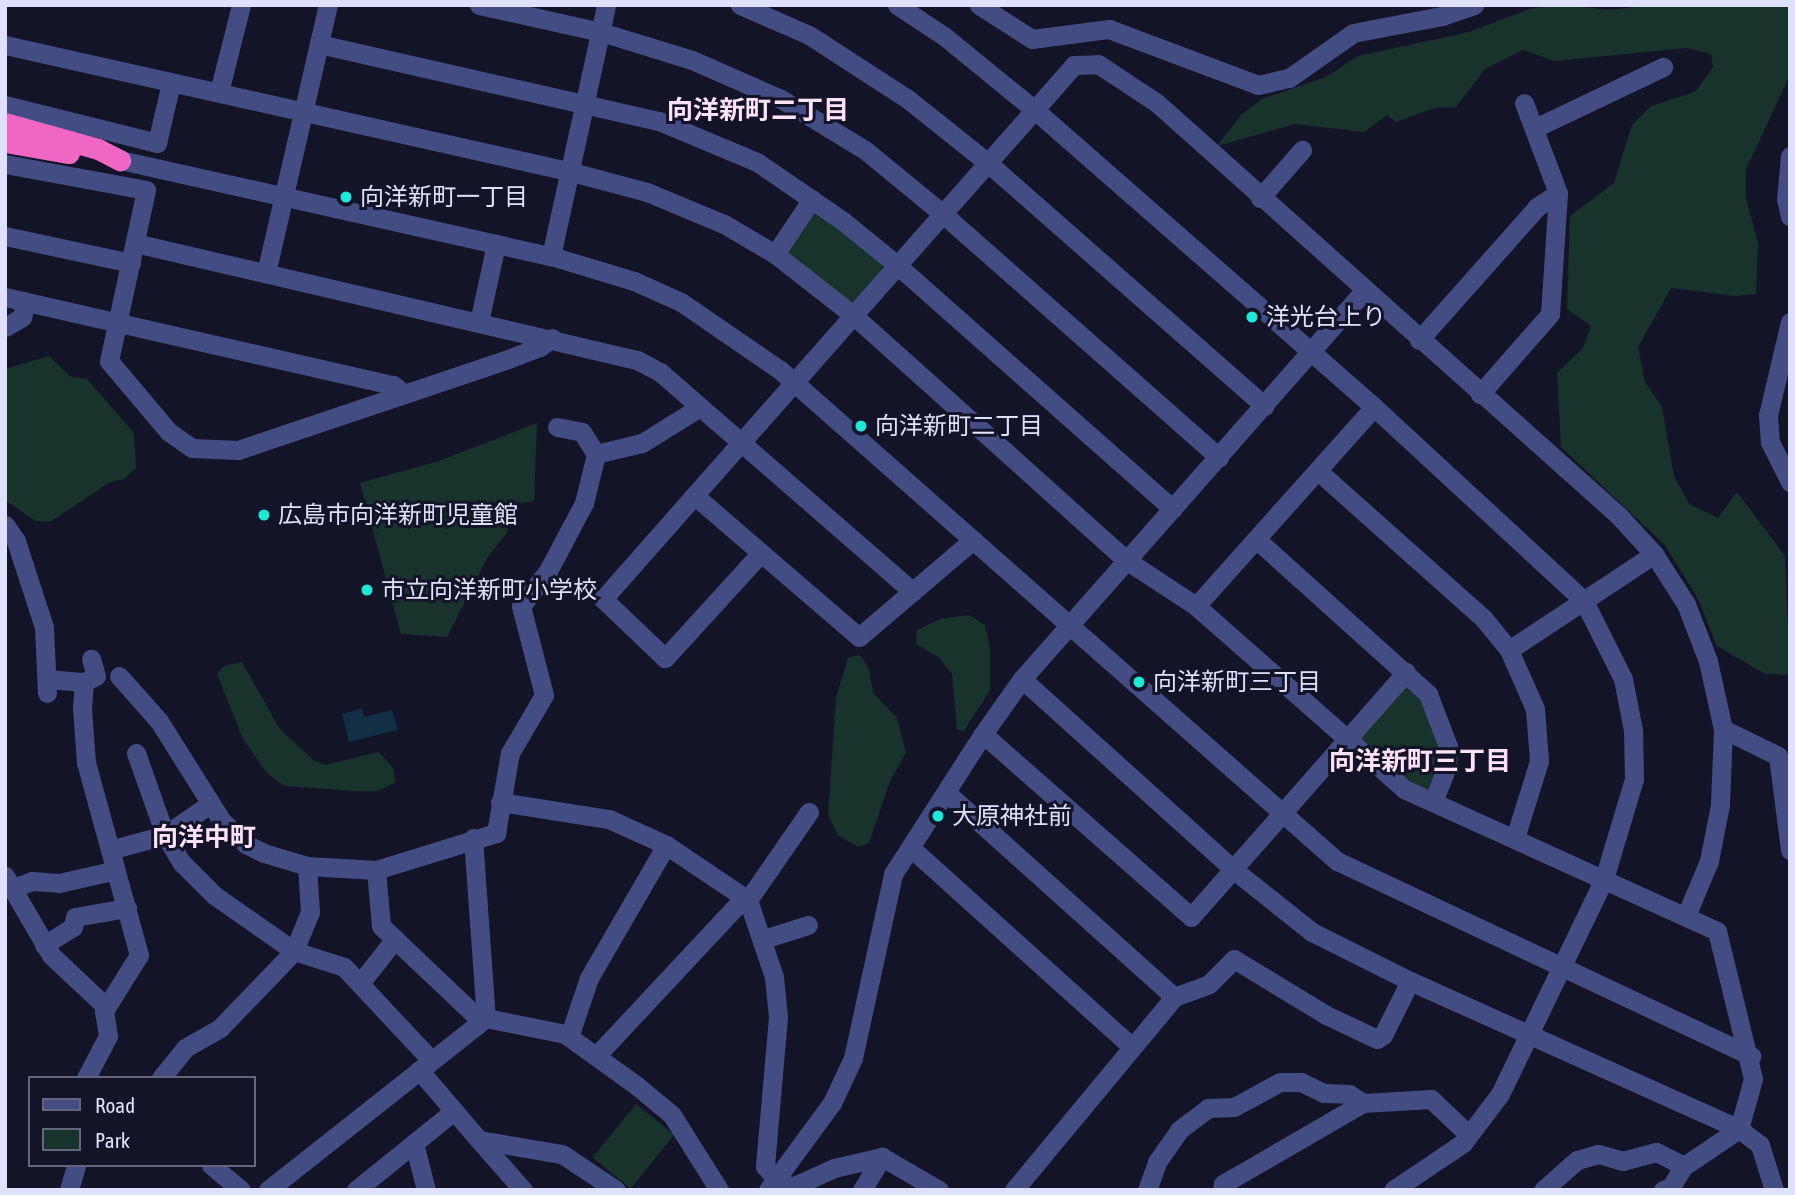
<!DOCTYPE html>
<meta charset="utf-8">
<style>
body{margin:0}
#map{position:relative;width:1795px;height:1195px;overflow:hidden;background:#141429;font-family:"Asap Condensed","Noto Sans JP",sans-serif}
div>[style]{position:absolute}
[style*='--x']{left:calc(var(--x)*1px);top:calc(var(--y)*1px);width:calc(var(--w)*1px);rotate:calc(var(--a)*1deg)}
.green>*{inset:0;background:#17332c;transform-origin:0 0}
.water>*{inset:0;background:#112e45}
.minor>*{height:19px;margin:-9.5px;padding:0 9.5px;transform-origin:9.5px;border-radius:9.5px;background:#434d84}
.highway>*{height:21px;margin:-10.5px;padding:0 10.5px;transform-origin:10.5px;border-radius:10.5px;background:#f066c3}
.dots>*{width:19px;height:19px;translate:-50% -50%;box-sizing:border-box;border:4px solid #141429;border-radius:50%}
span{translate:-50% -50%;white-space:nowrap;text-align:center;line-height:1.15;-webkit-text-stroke:6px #141429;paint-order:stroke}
.poi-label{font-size:24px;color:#dfe1fc}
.left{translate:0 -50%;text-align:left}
.neighbourhood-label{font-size:26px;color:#fce1f7;font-weight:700}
.frame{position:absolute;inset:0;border:7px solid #dfe1fc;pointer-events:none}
.legend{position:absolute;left:28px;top:1076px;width:228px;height:91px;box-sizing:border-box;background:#141429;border:2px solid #65667d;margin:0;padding:9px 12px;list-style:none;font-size:21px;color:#dfe1fc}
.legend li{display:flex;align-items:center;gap:14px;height:35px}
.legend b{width:35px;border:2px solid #65667d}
</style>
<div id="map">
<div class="green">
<i style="clip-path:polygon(1563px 5px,1611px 10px,1651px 5px,1790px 5px,1790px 75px,1746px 169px,1746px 198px,1758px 244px,1756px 294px,1735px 296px,1671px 288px,1638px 347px,1645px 382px,1662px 407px,1674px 476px,1689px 504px,1718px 518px,1737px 492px,1785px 556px,1790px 675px,1765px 674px,1717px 646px,1697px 597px,1664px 544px,1561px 447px,1557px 373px,1583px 348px,1591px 326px,1567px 309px,1570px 216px,1614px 183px,1632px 125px,1651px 106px,1695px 92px,1713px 67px,1711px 54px,1687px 48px,1554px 61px,1523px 50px,1485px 69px,1456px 107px,1434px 108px,1396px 122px,1387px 115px,1364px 132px,1295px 124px,1217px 146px,1241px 115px,1262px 99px,1326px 77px,1358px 56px,1469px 32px,1529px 9px)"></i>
<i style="clip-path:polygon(816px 209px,882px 262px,884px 271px,856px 302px,848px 303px,786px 253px)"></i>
<i style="clip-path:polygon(49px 356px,71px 377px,87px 379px,134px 433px,136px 468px,124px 479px,110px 482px,50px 522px,35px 521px,5px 500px,5px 369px)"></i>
<i style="clip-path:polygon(537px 423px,534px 501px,514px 504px,507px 533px,487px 558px,447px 637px,401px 634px,360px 483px,439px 461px)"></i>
<i style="clip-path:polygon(969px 615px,985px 625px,990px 648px,990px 690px,964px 731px,957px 730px,952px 674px,938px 657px,916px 644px,917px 630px,940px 619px)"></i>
<i style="clip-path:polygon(860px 655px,869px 669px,873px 693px,897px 718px,906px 753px,890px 781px,869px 843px,858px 847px,838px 835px,828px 815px,836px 698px,848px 658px)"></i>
<i style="clip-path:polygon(242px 662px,279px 728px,314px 761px,325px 765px,379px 752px,393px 768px,396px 782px,378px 791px,355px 791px,284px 786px,266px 772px,243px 739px,217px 674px,224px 666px)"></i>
<i style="clip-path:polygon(1411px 685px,1438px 727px,1440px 768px,1431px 788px,1424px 792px,1398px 779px,1356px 739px,1402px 687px)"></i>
<i style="left:636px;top:1104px;width:49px;height:69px;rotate:39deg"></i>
</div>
<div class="water">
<i style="clip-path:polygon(362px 708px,364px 717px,392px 710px,398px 730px,349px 742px,342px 714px)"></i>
</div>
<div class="minor">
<i style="--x:479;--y:5;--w:125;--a:12.5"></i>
<i style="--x:601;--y:32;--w:95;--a:17.1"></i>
<i style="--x:692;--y:60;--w:97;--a:23.7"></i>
<i style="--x:781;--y:99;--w:98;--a:31.3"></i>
<i style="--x:865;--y:150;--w:101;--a:39.4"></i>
<i style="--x:943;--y:214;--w:368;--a:41.4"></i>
<i style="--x:740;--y:5;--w:75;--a:23.5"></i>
<i style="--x:809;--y:35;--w:119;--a:33"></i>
<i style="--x:909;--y:100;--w:101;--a:38.6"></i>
<i style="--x:988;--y:163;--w:368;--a:41.3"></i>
<i style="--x:897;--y:5;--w:56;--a:33.4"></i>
<i style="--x:944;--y:36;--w:119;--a:39.2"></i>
<i style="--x:1036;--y:111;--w:449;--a:41.2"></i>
<i style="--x:1374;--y:407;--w:286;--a:42.7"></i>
<i style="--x:1584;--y:601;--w:87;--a:63.4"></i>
<i style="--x:1623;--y:679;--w:52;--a:78.9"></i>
<i style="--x:1633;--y:730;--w:49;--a:88.8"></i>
<i style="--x:1634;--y:779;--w:104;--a:106.7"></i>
<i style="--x:1604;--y:879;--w:239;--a:115.8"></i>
<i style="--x:1500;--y:1094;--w:61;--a:127.1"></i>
<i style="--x:1463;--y:1143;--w:84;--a:146.1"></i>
<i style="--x:979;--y:5;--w:63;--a:32.7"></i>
<i style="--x:1032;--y:39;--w:78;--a:-7.4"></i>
<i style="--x:1109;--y:29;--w:159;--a:20.6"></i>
<i style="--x:1258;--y:85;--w:32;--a:-13"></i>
<i style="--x:1289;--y:78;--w:78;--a:-35.1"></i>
<i style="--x:1353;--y:33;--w:91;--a:-10.8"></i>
<i style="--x:1442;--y:16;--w:34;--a:-19"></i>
<i style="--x:319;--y:44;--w:349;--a:12.8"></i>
<i style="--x:659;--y:121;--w:106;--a:22.7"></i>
<i style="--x:757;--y:162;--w:104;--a:34.5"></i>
<i style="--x:843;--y:221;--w:70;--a:39.2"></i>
<i style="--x:897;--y:265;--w:368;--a:41.5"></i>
<i style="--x:5;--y:45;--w:577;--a:12.61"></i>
<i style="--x:568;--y:171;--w:82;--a:14.9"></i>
<i style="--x:647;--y:192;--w:83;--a:22.6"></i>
<i style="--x:724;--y:224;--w:59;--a:30.5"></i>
<i style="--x:775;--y:254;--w:99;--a:38"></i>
<i style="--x:853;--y:315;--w:367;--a:41.9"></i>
<i style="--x:1126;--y:560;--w:84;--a:33.3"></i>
<i style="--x:1196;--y:606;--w:277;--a:41.3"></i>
<i style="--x:1404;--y:789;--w:344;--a:24.4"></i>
<i style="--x:1717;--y:931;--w:152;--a:76.3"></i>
<i style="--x:1753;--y:1079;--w:52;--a:105.6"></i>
<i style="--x:1739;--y:1129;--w:66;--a:146.1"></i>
<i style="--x:1684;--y:1166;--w:31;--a:-153"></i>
<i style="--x:1656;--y:1152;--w:34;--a:165"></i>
<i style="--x:1623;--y:1161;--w:26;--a:-164"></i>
<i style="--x:1598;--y:1154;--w:22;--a:164"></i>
<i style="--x:1577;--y:1160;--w:45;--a:138.6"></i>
<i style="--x:219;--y:92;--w:90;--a:-75.8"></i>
<i style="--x:5;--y:105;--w:157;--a:14"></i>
<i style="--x:157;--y:143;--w:62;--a:-76.9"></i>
<i style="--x:1535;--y:128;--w:142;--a:-25.5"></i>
<i style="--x:1790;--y:156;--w:43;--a:95.3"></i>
<i style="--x:1786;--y:199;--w:18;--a:77"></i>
<i style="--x:120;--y:160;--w:442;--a:12.6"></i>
<i style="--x:551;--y:256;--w:87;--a:16.8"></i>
<i style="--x:634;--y:281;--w:51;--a:24.1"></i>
<i style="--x:681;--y:302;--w:120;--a:34.5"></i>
<i style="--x:780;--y:370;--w:743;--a:41.4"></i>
<i style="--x:1337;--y:861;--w:458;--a:25.2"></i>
<i style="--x:5;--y:164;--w:143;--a:10.4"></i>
<i style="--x:146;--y:190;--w:175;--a:102.2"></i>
<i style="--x:109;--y:361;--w:93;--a:49.8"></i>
<i style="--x:169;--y:432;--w:28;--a:35"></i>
<i style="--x:192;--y:448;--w:46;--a:2.5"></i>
<i style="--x:238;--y:450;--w:285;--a:-18.6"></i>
<i style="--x:508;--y:359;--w:34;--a:-21"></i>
<i style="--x:540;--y:347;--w:15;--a:-37"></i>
<i style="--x:1260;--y:198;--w:64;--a:-48.8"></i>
<i style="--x:5;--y:236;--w:129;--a:12.1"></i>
<i style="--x:135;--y:243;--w:515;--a:13.12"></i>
<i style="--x:637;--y:360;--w:26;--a:28"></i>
<i style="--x:660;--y:372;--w:335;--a:41"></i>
<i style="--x:775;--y:254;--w:66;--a:-56.1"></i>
<i style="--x:551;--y:256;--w:257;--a:-77.6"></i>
<i style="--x:266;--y:273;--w:275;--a:-77"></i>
<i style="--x:5;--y:297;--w:398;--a:12.8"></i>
<i style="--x:393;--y:385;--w:14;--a:39"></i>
<i style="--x:479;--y:322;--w:80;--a:-77.7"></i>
<i style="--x:1790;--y:322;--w:96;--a:103.3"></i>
<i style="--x:1768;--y:415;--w:27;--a:86"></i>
<i style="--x:1770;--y:442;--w:45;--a:63.4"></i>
<i style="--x:5;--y:327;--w:20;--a:-30"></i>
<i style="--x:22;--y:317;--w:16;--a:-76"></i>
<i style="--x:1419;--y:340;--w:178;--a:-48.4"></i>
<i style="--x:1537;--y:207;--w:25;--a:-34"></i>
<i style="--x:1480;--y:394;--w:106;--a:-48.8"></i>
<i style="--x:1550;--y:314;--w:121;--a:-86.2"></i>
<i style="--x:1558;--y:193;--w:96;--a:-110.7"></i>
<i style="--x:557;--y:427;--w:25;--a:11"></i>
<i style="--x:582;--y:432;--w:26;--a:58"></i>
<i style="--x:596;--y:454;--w:47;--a:-13.4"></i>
<i style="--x:642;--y:443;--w:68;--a:-31.8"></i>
<i style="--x:1318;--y:471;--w:222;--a:41.7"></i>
<i style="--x:1484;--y:619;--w:40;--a:51"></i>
<i style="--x:1509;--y:650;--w:64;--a:66.2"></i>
<i style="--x:1535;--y:709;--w:52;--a:85.6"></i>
<i style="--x:1539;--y:761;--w:81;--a:107.3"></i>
<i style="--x:695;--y:496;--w:216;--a:40.7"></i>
<i style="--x:859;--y:637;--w:150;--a:-40.4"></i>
<i style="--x:5;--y:525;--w:19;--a:55"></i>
<i style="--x:16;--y:541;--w:90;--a:72"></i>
<i style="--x:44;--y:627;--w:66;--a:87.4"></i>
<i style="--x:1256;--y:539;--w:232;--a:42"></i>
<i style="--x:1428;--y:694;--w:56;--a:69"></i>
<i style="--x:1448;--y:746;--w:21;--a:93"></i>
<i style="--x:1447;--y:767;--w:37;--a:112"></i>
<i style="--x:760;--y:554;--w:141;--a:132.4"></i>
<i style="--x:665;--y:658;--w:86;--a:-136.4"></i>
<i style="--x:603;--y:599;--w:712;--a:-48.59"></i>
<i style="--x:1074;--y:65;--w:24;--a:-2"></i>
<i style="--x:1098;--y:64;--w:71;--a:33.5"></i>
<i style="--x:1157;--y:103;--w:620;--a:41.79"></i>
<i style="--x:1619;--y:516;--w:52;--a:47.4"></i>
<i style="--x:1654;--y:554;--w:59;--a:57.4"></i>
<i style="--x:1686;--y:604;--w:61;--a:68.9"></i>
<i style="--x:1708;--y:661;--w:70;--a:77.6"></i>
<i style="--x:1723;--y:729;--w:76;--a:92.3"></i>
<i style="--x:1720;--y:805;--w:57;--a:101.1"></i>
<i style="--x:1709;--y:861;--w:60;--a:112.7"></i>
<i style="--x:1196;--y:606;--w:267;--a:-48.2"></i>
<i style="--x:1509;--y:650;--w:174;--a:-33.5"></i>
<i style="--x:119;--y:676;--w:60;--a:48.4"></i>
<i style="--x:159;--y:721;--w:117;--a:57.9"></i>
<i style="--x:221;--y:820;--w:35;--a:44"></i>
<i style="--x:246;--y:844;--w:20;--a:27"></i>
<i style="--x:264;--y:853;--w:45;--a:16.8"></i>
<i style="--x:307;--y:866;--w:69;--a:3.3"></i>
<i style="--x:376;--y:870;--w:126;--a:-17.1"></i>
<i style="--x:496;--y:833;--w:81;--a:-80.1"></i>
<i style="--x:510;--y:753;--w:67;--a:-59.6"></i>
<i style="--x:544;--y:695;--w:92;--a:-104.5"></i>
<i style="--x:521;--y:606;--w:44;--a:-52.4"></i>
<i style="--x:548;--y:571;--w:77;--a:-62.1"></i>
<i style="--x:584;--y:503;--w:50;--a:-76.2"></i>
<i style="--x:48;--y:679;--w:36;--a:5"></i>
<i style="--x:1022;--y:679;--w:285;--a:42"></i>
<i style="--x:1234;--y:870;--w:100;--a:38.5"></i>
<i style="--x:1312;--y:932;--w:110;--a:26.6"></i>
<i style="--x:1410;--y:981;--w:361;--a:24.2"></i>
<i style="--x:1739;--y:1129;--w:26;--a:37"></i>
<i style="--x:1760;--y:1145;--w:47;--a:72.7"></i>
<i style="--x:1723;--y:729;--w:61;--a:26.1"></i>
<i style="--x:1778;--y:756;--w:95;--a:82.7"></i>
<i style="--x:983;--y:734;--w:277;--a:41.3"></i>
<i style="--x:1191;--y:917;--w:326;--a:-48.7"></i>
<i style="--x:136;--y:753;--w:87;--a:70.5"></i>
<i style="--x:165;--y:835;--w:33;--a:59"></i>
<i style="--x:182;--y:863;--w:45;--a:45"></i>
<i style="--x:214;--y:895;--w:98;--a:35"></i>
<i style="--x:294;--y:951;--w:52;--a:17.7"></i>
<i style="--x:344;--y:967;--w:127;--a:46.9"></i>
<i style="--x:948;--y:794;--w:304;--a:41.9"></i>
<i style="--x:500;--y:802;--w:110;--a:8.9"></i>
<i style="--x:609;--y:819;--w:63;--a:24.5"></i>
<i style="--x:666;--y:845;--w:99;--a:33.9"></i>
<i style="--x:748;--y:900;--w:81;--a:71.3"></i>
<i style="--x:774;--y:977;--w:40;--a:84.3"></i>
<i style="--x:778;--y:1017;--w:150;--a:95"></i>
<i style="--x:765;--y:1166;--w:17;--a:50"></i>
<i style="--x:776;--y:1179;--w:18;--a:27"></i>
<i style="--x:792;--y:1187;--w:46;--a:-24.3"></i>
<i style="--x:834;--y:1168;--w:49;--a:-12.9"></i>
<i style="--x:882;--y:1157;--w:66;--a:30.1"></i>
<i style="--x:473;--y:838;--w:180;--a:85.9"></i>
<i style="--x:911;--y:848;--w:296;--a:42"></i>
<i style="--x:110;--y:850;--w:57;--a:-15.3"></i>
<i style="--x:165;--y:835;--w:55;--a:-34.6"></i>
<i style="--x:376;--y:870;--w:56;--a:84.9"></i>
<i style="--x:381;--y:926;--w:137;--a:43.5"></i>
<i style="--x:5;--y:876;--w:91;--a:59.8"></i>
<i style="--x:51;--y:955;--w:76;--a:43.4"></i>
<i style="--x:13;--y:888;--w:20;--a:-20"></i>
<i style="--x:32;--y:881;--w:27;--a:4"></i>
<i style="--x:59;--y:883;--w:58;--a:-12.8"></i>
<i style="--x:748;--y:900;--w:107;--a:-55.3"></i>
<i style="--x:764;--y:939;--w:46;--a:-17.7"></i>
<i style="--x:44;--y:945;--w:34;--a:-32"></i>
<i style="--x:73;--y:927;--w:10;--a:-79"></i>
<i style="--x:75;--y:917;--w:53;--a:-9.8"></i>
<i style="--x:361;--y:982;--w:55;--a:-51.7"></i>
<i style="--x:569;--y:1037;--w:62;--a:-71.3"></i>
<i style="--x:589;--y:978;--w:154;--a:-59.9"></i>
<i style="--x:596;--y:1056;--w:218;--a:-46.9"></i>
<i style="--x:419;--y:1070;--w:92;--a:49.4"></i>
<i style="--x:479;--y:1140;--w:84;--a:9.6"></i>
<i style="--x:562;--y:1154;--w:65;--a:33.7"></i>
<i style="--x:86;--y:1078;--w:47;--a:-62.4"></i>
<i style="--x:108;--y:1036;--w:25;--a:-99"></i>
<i style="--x:104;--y:1011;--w:66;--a:-58"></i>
<i style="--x:139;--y:955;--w:199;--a:-105.4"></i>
<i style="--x:86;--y:763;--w:54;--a:-94.2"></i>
<i style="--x:82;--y:709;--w:27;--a:-86"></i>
<i style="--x:84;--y:682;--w:13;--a:-27"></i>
<i style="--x:96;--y:676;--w:18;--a:-106"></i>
<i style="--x:161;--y:1078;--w:38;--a:-51"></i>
<i style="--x:185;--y:1048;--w:40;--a:-29.7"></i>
<i style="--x:220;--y:1028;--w:107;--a:-46.1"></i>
<i style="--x:294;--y:951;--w:42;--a:-67.7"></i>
<i style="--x:310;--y:912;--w:46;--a:-93.7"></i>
<i style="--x:479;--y:1140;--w:67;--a:48.7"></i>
<i style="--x:414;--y:1143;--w:49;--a:75.7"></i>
<i style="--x:211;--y:1165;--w:39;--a:40"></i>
<i style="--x:69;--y:1190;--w:26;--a:-74"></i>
<i style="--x:268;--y:1190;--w:278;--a:-38.3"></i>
<i style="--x:486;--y:1018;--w:81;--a:11.4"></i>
<i style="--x:565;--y:1034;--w:89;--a:35.8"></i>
<i style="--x:637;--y:1086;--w:45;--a:39.6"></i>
<i style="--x:672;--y:1115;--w:89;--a:57.9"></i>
<i style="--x:356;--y:1190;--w:126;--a:-38.9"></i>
<i style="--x:768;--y:1190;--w:108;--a:-53.7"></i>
<i style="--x:832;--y:1103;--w:50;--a:-65"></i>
<i style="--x:853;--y:1058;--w:188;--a:-77.7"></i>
<i style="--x:893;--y:874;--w:166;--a:-57.3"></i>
<i style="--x:983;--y:734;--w:67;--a:-54.7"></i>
<i style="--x:1022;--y:679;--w:517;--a:-48.61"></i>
<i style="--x:862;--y:1190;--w:39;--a:-59"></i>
<i style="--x:1014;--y:1190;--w:251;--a:-50.3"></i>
<i style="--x:1174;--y:997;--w:37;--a:-20"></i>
<i style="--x:1209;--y:984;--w:35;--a:-45"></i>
<i style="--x:1234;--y:959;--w:108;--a:31.3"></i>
<i style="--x:1326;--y:1015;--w:56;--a:25.2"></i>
<i style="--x:1377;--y:1039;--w:7;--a:-34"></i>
<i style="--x:1383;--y:1035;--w:60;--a:-63.4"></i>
<i style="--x:1147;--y:1190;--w:30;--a:-70"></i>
<i style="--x:1157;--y:1162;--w:39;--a:-55"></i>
<i style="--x:1179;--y:1130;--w:36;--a:-37"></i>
<i style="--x:1208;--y:1108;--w:26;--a:-2"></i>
<i style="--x:1234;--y:1107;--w:52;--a:-28.5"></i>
<i style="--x:1280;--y:1082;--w:21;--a:0"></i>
<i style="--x:1301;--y:1082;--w:25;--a:26"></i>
<i style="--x:1324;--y:1093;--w:25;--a:2"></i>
<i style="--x:1349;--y:1094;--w:17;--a:33"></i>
<i style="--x:1222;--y:1190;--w:6;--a:-81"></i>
<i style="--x:1223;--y:1184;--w:162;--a:-30.1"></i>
<i style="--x:1363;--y:1103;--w:68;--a:-3.4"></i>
<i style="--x:1431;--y:1099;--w:52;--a:43.5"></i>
<i style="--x:1663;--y:1190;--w:7;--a:-16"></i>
<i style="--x:1670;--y:1188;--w:26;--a:-58"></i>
</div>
<div class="highway">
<i style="--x:5;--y:123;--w:97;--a:15.6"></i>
<i style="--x:98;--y:149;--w:25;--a:27"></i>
<i style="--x:5;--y:142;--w:65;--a:9.8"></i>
</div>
<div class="dots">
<i style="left:346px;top:197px;background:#1ee9d6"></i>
<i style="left:1252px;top:317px;background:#1ee9d6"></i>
<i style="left:861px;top:426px;background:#1ee9d6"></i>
<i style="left:264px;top:515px;background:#1ee9d6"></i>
<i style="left:367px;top:590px;background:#1ee9d6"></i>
<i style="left:1139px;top:682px;background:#1ee9d6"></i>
<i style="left:938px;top:816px;background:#1ee9d6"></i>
</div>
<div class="poi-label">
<span class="left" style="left:360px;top:197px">向洋新町一丁目</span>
<span class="left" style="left:1266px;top:317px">洋光台上り</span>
<span class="left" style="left:875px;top:426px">向洋新町二丁目</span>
<span class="left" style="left:278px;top:515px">広島市向洋新町児童館</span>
<span class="left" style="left:381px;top:590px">市立向洋新町小学校</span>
<span class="left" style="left:1153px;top:682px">向洋新町三丁目</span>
<span class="left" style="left:952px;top:816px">大原神社前</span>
</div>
<div class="neighbourhood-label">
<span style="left:758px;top:111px">向洋新町二丁目</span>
<span style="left:1420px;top:762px">向洋新町三丁目</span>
<span style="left:204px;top:838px">向洋中町</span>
</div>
<div class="frame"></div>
<ul class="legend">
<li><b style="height:9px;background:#434d84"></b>Road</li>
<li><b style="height:19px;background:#17332c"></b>Park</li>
</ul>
</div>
